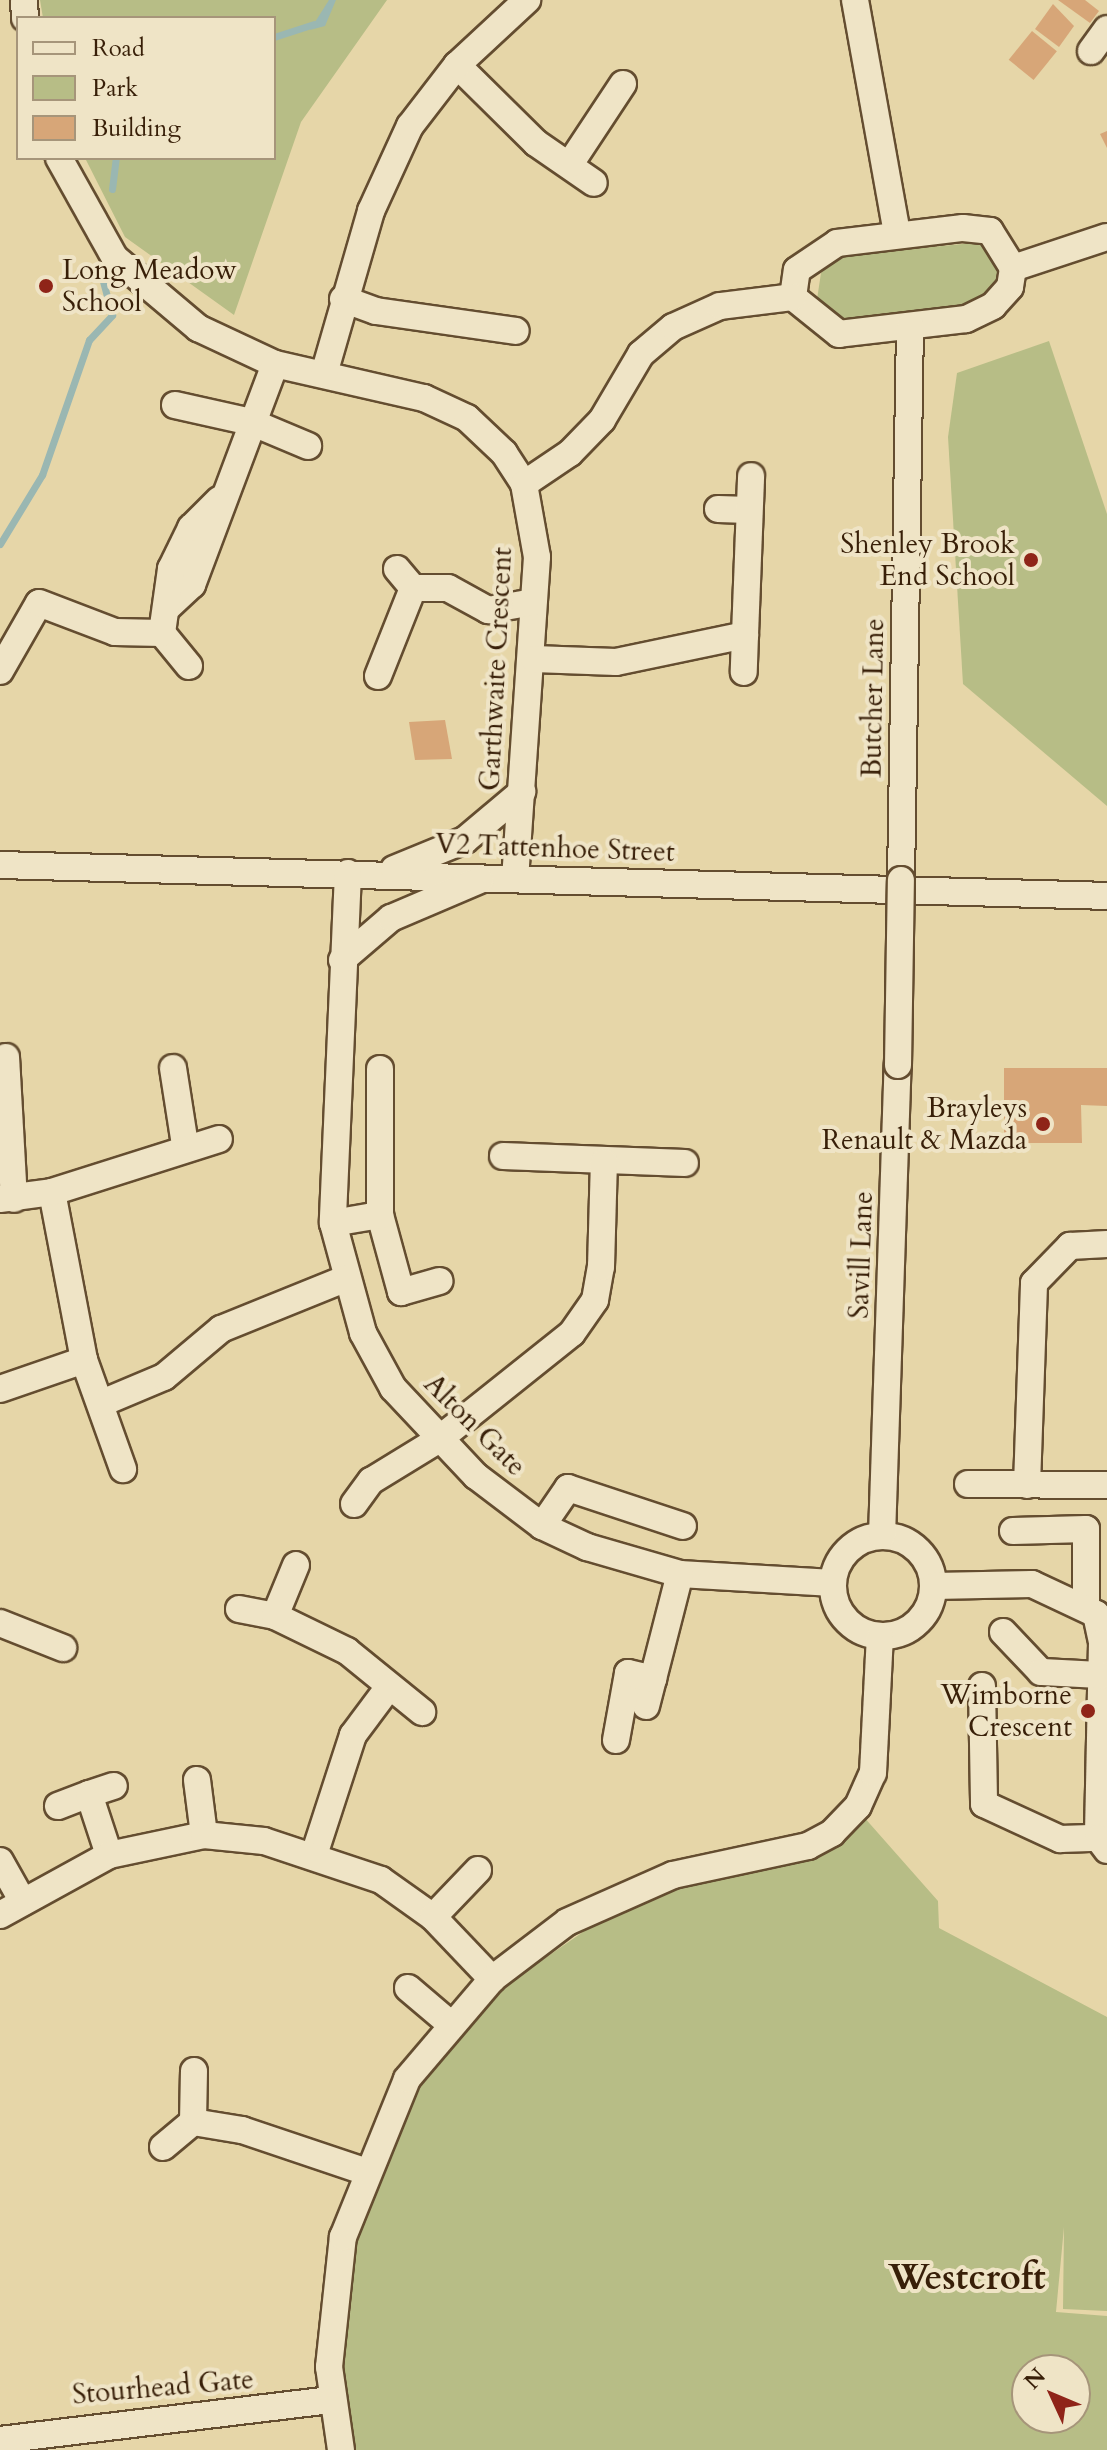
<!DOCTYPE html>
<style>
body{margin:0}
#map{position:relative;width:1107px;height:2450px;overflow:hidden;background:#e6d6a8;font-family:Cardo,serif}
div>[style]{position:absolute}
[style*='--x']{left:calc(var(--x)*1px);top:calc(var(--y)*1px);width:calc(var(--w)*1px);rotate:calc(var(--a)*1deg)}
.green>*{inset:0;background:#b7bd86}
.water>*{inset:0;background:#9ab7b2}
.stream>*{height:7px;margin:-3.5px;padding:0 3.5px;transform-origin:3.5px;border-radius:3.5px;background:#9ab7b2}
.building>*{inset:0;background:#d7a678;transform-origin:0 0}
.roads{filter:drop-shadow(2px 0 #644d30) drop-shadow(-2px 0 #644d30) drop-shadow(0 2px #644d30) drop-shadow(0 -2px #644d30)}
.minor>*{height:26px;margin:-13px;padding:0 13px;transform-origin:13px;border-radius:13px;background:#efe4c6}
.minor>.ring{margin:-13px;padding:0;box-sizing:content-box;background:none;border:26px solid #efe4c6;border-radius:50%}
.bridges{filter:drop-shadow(2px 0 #644d30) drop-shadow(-2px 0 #644d30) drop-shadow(0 2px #644d30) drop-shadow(0 -2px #644d30)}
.minor-bridge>*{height:26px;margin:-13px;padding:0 13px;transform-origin:13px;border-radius:13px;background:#efe4c6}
.dots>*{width:22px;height:22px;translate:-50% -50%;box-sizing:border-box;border:4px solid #efe4c6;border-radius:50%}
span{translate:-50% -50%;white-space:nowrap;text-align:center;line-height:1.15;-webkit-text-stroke:8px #efe4c6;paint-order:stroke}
.poi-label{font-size:28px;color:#381f08}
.left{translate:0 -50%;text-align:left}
.right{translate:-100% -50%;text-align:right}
.street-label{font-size:28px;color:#381f08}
.district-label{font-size:36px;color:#381f08;font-weight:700}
.legend{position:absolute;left:16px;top:16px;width:260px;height:144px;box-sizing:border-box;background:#efe4c6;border:2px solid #a6957a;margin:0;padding:10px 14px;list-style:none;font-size:24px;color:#381f08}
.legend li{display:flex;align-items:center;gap:16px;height:40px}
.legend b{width:40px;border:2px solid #a6957a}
.north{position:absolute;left:1011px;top:2354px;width:80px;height:80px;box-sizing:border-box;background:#efe4c6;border:2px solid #a6957a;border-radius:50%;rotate:314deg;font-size:22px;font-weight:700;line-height:32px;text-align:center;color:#381f08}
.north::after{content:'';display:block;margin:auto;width:28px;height:36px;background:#8f2418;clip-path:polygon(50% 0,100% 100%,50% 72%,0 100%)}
</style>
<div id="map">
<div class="green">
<i style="clip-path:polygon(40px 0,387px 0,301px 122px,234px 315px,125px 237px,85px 158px,274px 158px,274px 18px,43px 18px)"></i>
<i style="clip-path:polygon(983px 242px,1001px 257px,996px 295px,957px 310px,842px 324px,816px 306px,821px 273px,839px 256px)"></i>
<i style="clip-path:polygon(1049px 341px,1107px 514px,1107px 806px,963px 684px,948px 437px,957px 373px)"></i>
<i style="clip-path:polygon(evenodd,863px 1816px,938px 1901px,939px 1928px,1107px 2017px,1107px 2311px,1063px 2309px,1064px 2227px,1056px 2312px,1107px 2316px,1107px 2450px,355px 2450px,343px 2379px,345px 2291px,377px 2159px,432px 2061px,493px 1994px,609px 1914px,863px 1816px,1027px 2370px,1075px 2370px,1075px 2418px,1027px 2418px,1027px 2370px)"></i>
</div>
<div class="water">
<i style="clip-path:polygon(329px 0,336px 0,325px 26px,310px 30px)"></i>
</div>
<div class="stream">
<i style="--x:274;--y:37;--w:42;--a:-18"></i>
<i style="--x:112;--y:189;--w:31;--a:-83"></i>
<i style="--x:0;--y:544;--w:81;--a:-58.7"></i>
<i style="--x:42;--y:475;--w:143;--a:-70.8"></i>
<i style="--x:89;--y:340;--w:34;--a:-47"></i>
<i style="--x:112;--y:315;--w:35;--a:-105"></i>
</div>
<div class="building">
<i style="clip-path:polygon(1058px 0,1085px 0,1099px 11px,1090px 23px)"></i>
<i style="clip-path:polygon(1053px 4px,1074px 26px,1059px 47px,1035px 29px)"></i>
<i style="left:1032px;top:31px;width:32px;height:37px;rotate:39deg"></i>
<i style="clip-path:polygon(1107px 131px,1107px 148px,1100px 134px)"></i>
<i style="clip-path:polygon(445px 720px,452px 759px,415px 760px,409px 722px)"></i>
<i style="clip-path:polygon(1004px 1068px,1107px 1068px,1107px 1106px,1081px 1105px,1082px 1143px,1004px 1143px)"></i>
</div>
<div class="roads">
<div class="minor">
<i style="--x:24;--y:0;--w:18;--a:87"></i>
<i style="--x:855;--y:0;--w:238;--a:79.8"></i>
<i style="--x:1091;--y:51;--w:27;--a:-54"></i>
<i style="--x:457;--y:65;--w:111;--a:44.6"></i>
<i style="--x:536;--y:143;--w:70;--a:34.6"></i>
<i style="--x:59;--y:158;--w:115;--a:60.8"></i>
<i style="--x:115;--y:258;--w:109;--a:40.1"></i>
<i style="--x:198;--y:328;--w:85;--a:25.1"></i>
<i style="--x:275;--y:364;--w:153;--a:12.9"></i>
<i style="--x:424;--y:398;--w:47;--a:24.9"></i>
<i style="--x:467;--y:418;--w:51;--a:43.4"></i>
<i style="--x:504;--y:453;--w:37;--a:57"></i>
<i style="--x:524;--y:484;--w:74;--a:79.9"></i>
<i style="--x:537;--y:557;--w:322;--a:93.9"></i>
<i style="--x:570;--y:164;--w:96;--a:-56.5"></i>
<i style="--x:963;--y:228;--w:27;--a:6"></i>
<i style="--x:990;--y:231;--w:44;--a:58.1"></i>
<i style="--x:1013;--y:268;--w:19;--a:99"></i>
<i style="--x:1010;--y:287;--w:25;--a:132"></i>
<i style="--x:993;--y:306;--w:30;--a:154"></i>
<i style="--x:966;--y:319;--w:128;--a:173.3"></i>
<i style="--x:839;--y:334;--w:59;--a:-141.2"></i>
<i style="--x:793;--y:297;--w:27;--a:-82"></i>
<i style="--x:797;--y:270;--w:48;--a:-34"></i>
<i style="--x:837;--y:243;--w:127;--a:-6.8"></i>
<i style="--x:1013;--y:268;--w:99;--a:-18.3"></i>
<i style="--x:343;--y:299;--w:35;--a:20"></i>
<i style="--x:376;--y:311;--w:141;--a:8.1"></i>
<i style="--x:324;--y:374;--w:170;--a:-73.9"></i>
<i style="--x:371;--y:211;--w:94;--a:-65.4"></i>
<i style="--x:410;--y:126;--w:77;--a:-52.4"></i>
<i style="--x:457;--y:65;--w:96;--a:-42.9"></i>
<i style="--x:175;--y:405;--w:78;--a:12.6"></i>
<i style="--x:251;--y:422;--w:62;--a:22.8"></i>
<i style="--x:524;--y:484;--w:55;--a:-34"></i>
<i style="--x:570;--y:453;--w:46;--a:-45.9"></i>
<i style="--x:602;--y:420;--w:77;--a:-59.4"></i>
<i style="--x:641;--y:354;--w:42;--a:-40.2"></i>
<i style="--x:673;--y:327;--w:51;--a:-24.1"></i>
<i style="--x:720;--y:306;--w:74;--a:-7"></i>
<i style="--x:718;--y:509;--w:31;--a:2"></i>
<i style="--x:397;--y:569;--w:25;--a:50"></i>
<i style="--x:413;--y:588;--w:35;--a:0"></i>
<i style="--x:448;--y:588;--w:46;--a:28.8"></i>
<i style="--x:488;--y:610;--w:46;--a:-10.1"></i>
<i style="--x:168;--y:607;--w:33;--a:-43"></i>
<i style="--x:192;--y:585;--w:236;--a:-69.4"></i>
<i style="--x:745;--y:635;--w:159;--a:-87.8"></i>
<i style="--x:534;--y:659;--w:82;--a:2.1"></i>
<i style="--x:616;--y:662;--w:132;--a:-11.8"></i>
<i style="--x:745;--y:635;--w:37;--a:92"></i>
<i style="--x:189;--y:666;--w:43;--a:-129.3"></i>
<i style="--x:162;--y:633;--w:65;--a:-82"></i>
<i style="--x:171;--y:569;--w:46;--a:-64"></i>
<i style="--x:191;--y:528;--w:40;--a:-45"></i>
<i style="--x:0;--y:671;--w:78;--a:-60.2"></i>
<i style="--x:39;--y:603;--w:81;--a:20.9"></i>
<i style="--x:115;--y:632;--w:47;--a:1.2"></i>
<i style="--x:378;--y:676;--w:95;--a:-68.3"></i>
<i style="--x:0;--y:865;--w:1107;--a:1.6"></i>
<i style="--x:394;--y:869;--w:77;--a:-22.2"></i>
<i style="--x:465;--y:840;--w:75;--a:-40.1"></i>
<i style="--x:348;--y:873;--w:350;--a:92.5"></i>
<i style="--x:333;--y:1223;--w:114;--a:74.7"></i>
<i style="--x:363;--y:1333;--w:63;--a:61.4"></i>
<i style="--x:393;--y:1388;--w:121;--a:46.7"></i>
<i style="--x:476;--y:1476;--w:83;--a:37.1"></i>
<i style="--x:542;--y:1526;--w:50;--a:25"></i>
<i style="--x:587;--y:1547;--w:97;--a:16.2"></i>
<i style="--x:680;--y:1574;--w:153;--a:3.4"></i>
<i style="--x:901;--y:880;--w:554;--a:-89.07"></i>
<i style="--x:342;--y:960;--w:65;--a:-40.6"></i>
<i style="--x:391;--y:918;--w:97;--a:-23.1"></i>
<i style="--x:6;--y:1057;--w:142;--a:86.8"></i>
<i style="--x:173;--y:1068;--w:78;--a:81.1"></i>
<i style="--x:503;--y:1156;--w:182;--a:2.2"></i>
<i style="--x:52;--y:1192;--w:171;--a:79.2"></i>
<i style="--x:84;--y:1360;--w:116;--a:70.3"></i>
<i style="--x:0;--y:1199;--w:52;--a:-7.7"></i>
<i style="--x:52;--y:1192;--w:175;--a:-17.6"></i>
<i style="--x:380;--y:1215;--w:80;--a:74.7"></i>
<i style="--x:401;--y:1292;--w:40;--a:-16"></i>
<i style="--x:333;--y:1223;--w:48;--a:-9.7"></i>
<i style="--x:380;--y:1215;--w:146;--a:-90"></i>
<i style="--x:0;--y:1389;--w:89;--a:-19"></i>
<i style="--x:102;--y:1403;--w:67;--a:-22.8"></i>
<i style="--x:164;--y:1377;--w:75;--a:-40.1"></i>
<i style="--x:221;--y:1329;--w:134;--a:-22"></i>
<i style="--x:968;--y:1484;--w:139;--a:0.4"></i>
<i style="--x:1027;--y:1485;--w:202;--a:-88"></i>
<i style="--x:1034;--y:1283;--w:52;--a:-45.8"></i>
<i style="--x:1070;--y:1246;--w:37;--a:-3"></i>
<i style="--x:354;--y:1504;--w:29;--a:-54"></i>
<i style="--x:371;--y:1481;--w:79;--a:-31.5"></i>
<i style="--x:438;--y:1440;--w:171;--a:-38.6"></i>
<i style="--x:572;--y:1333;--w:40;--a:-55.1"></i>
<i style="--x:595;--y:1300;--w:34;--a:-80"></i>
<i style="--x:601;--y:1267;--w:105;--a:-88.4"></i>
<i style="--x:542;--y:1526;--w:46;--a:-55.6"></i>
<i style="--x:568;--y:1488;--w:121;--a:18.3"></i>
<i style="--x:1013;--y:1531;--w:73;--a:-1.6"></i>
<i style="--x:1086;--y:1529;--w:78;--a:90"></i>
<i class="ring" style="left:833px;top:1536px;width:74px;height:74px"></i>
<i style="--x:882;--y:1536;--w:471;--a:-88.1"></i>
<i style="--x:934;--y:1586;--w:98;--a:-1.2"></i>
<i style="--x:1032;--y:1584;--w:71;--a:25.1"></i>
<i style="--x:1096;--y:1614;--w:30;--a:78"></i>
<i style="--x:1102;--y:1643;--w:195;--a:91.2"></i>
<i style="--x:239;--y:1609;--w:37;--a:11"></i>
<i style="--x:275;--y:1616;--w:80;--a:25.9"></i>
<i style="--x:347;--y:1651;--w:97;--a:39.1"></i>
<i style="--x:275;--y:1616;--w:55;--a:-67.6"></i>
<i style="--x:0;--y:1623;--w:68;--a:21.6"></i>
<i style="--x:1003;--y:1632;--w:55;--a:46.5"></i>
<i style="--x:1041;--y:1672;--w:60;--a:2.9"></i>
<i style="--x:982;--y:1686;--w:118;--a:89"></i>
<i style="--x:984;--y:1804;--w:84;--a:24.7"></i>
<i style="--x:1060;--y:1839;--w:38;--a:-2"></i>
<i style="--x:1098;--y:1838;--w:15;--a:53"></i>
<i style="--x:646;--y:1706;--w:136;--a:-75.6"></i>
<i style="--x:616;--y:1740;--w:68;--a:-79.8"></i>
<i style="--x:628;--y:1673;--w:26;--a:13"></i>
<i style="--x:197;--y:1780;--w:55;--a:82.7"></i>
<i style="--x:89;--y:1794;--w:26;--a:-18"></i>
<i style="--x:58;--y:1806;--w:33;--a:-21"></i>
<i style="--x:89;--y:1794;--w:64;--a:71.8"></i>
<i style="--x:315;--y:1852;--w:123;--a:-72"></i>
<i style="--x:353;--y:1735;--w:59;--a:-53.3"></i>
<i style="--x:0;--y:1861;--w:47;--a:60.7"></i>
<i style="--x:0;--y:1915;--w:124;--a:-28.8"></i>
<i style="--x:109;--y:1855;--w:97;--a:-11.9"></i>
<i style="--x:204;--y:1835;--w:60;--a:5.7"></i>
<i style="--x:264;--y:1841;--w:123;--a:18.4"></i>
<i style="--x:381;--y:1880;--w:64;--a:35.4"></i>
<i style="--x:433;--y:1917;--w:86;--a:46.4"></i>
<i style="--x:433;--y:1917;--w:65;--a:-46.2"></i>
<i style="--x:408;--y:1988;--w:52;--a:40.4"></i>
<i style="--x:193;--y:2122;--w:50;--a:9.3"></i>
<i style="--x:242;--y:2130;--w:129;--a:18.6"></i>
<i style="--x:163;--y:2147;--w:39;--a:-40"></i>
<i style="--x:193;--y:2122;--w:51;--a:-88.9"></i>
<i style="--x:0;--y:2440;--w:333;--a:-6.9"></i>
<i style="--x:341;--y:2450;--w:84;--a:-98.2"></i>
<i style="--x:329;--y:2367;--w:131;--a:-83.9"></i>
<i style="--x:343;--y:2237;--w:170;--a:-67.9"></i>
<i style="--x:407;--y:2079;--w:131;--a:-49.6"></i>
<i style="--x:492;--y:1979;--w:94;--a:-37.2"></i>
<i style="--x:567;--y:1922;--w:116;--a:-23.9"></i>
<i style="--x:673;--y:1875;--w:138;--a:-12.1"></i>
<i style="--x:808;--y:1846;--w:27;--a:-28"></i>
<i style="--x:832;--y:1833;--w:37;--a:-46"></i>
<i style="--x:858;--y:1806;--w:36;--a:-66"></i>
<i style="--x:873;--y:1773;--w:136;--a:-87.1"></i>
</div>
</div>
<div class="bridges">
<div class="minor-bridge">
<i style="--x:898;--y:1065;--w:185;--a:-89.1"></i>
</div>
</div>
<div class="dots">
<i style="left:46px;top:286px;background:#8f2418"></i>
<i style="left:1031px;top:560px;background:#8f2418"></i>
<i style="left:1043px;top:1124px;background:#8f2418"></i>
<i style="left:1088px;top:1711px;background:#8f2418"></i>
</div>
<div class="poi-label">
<span class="left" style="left:62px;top:286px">Long Meadow<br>School</span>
<span class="right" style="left:1015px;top:560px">Shenley Brook<br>End School</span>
<span class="right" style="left:1027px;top:1124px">Brayleys<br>Renault &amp; Mazda</span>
<span class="right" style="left:1072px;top:1711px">Wimborne<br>Crescent</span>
</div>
<div class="street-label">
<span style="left:496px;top:669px;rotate:-87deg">Garthwaite Crescent</span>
<span style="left:873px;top:698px;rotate:-89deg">Butcher Lane</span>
<span style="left:555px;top:848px;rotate:2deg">V2 Tattenhoe Street</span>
<span style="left:861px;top:1255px;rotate:-88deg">Savill Lane</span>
<span style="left:475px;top:1425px;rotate:45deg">Alton Gate</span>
<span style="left:163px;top:2387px;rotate:-5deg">Stourhead Gate</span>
</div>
<div class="district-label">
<span style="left:967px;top:2278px">Westcroft</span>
</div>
<ul class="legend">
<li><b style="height:10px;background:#efe4c6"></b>Road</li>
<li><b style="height:22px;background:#b7bd86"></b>Park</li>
<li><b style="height:22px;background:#d7a678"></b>Building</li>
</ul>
<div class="north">N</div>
</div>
